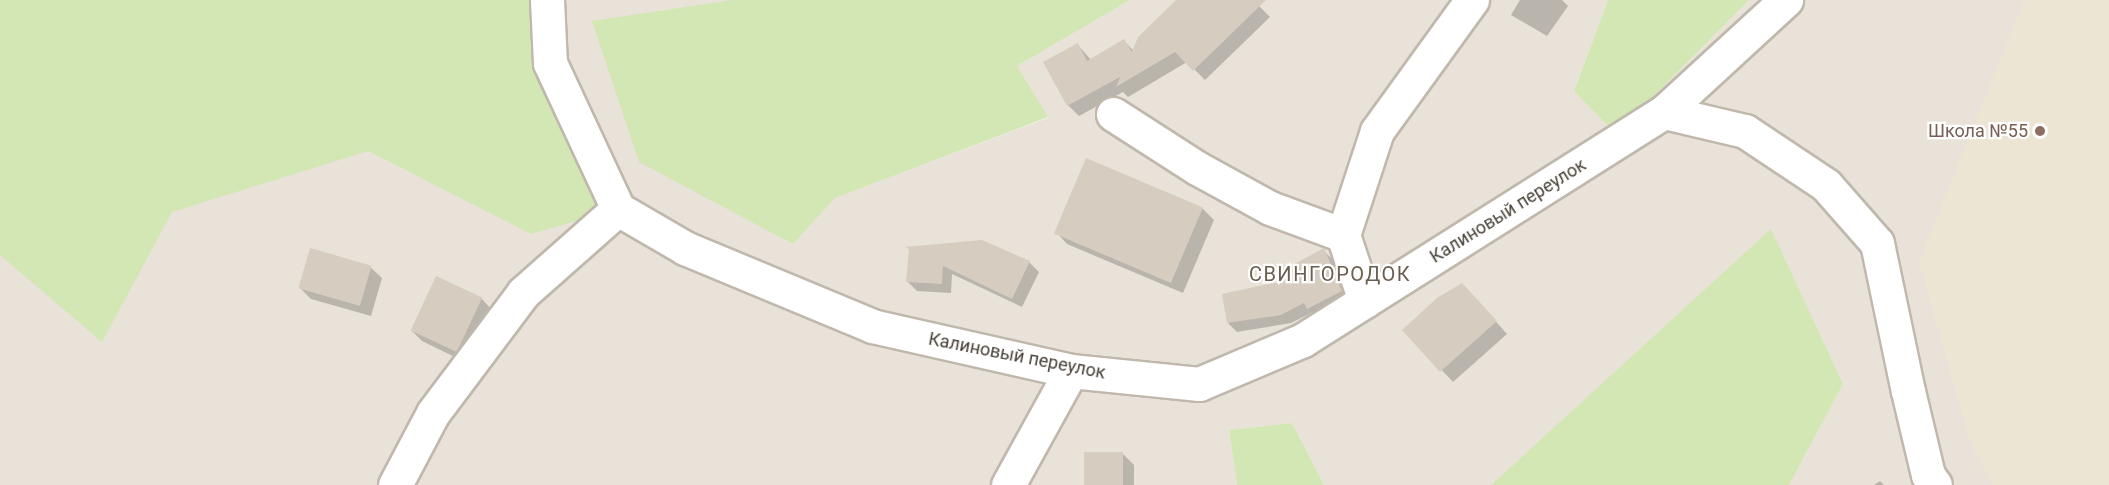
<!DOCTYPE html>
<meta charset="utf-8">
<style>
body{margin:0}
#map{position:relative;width:2109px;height:485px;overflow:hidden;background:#f4f0e9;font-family:Roboto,sans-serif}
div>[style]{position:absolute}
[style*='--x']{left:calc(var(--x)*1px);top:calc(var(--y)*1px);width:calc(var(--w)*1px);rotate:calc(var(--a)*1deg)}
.residential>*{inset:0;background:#e8e2d8}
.education>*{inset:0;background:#ede5d4}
.green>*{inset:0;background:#d2e7b3}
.shadow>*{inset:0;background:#0003}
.building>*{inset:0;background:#d6ccbf;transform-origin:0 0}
.roads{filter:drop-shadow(2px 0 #c0b8ac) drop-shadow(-2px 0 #c0b8ac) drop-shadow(0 2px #c0b8ac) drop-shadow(0 -2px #c0b8ac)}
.minor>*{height:33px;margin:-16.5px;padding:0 16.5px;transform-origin:16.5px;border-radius:16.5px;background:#fff}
.dots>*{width:16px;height:16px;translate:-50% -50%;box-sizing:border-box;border:3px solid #fff;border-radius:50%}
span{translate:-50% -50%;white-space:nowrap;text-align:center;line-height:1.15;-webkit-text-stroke:4.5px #fff;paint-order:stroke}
.education-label{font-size:18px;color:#785e54}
.right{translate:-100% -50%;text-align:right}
.street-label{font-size:18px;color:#484138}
.neighbourhood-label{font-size:20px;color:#6b5e4f;letter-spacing:1.5px}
</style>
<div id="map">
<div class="residential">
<i style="clip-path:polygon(0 0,732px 0,793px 244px,834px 198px,1048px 118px,1017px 66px,1130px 0,1608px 0,1574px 90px,1616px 134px,1749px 0,2109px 0,2109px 485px,1789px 485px,1843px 384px,1771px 230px,1491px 485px,1324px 485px,1292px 423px,1229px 430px,1237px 485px,0 485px)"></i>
</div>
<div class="education">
<i style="clip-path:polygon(2024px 0,2109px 0,2109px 485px,1992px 485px,1971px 445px,1919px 262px)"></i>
</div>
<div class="green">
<i style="clip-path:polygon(0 0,547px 0,550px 63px,618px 209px,531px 234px,368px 151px,172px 212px,102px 342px,0 255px)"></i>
<i style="clip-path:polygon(732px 0,1130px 0,1017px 66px,1048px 117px,835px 198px,793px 244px,639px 162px,592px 21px)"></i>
<i style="clip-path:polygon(1608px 0,1749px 0,1616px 134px,1574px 91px)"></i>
<i style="clip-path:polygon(1771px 229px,1843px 384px,1789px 485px,1491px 485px)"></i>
<i style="clip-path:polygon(1292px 423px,1324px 485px,1237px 485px,1229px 430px)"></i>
</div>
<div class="shadow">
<i style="clip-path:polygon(1178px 0,1253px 0,1270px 17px,1205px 80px,1187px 62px,1128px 97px,1123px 92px,1079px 116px,1068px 105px,1045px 62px,1078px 45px,1091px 60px,1124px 41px,1134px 51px)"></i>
<i style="clip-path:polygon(1520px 0,1562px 0,1568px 6px,1547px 36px,1511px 15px)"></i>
<i style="clip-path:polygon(1087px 160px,1203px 209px,1214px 220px,1183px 293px,1067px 244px,1056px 232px)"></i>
<i style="clip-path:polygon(1323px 250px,1332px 259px,1350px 301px,1317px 317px,1313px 312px,1291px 323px,1237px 332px,1228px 323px,1294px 280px)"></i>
<i style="clip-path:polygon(911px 251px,1029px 262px,1039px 272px,1022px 307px,952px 274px,951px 293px,917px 291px,908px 282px)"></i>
<i style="clip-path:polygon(370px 267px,382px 278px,371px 316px,311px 299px,299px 287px)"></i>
<i style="clip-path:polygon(1473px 296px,1507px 334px,1453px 382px,1404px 330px)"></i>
<i style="clip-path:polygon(481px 298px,492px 310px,463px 361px,422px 341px,411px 330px)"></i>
<i style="clip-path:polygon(1122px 453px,1134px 465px,1134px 485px,1086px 485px)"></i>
<i style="clip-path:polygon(1880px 481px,1884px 485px,1874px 485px)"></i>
</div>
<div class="building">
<i style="clip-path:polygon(1176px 0,1266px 0,1193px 71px,1175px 52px,1116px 87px,1120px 77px,1067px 106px,1043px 62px,1078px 43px,1087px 61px,1124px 39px,1132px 52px,1138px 37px)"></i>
<i style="left:1086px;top:158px;width:127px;height:82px;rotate:23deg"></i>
<i style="clip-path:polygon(982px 240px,1030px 261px,1012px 299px,943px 266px,942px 284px,906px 282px,909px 249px,905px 247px)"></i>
<i style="left:310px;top:248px;width:64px;height:42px;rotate:16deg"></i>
<i style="clip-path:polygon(1324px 248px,1342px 291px,1307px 309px,1304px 303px,1281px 315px,1227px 323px,1222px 294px,1292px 279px,1287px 268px)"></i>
<i style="left:436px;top:276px;width:51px;height:60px;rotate:25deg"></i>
<i style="clip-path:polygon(1462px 283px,1497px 321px,1440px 372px,1402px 330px,1437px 298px)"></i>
<i style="left:1084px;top:452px;width:39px;height:33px"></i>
</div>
<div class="roads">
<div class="minor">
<i style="--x:547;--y:0;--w:63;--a:87.3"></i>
<i style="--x:550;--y:63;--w:161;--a:65"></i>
<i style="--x:618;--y:209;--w:78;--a:30.2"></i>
<i style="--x:685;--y:248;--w:203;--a:22.6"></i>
<i style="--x:872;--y:326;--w:204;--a:12.7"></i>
<i style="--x:1071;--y:371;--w:129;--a:5.8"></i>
<i style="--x:1199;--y:384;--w:113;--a:-22.9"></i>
<i style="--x:1303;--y:340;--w:427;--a:-32.3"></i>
<i style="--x:1664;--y:112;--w:166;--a:-42.6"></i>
<i style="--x:1664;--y:112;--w:83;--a:13.2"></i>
<i style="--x:1745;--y:131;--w:97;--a:33.7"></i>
<i style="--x:1826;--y:185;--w:77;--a:48.7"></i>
<i style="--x:1877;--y:243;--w:151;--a:78.2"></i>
<i style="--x:1908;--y:391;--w:86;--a:76.6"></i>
<i style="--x:1928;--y:475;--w:12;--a:55"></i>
<i style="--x:1113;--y:114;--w:100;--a:32.7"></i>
<i style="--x:1197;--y:168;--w:83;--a:28.7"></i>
<i style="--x:1270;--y:208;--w:78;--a:20.3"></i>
<i style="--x:1365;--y:301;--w:70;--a:-108.4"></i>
<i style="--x:1343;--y:235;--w:109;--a:-71.9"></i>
<i style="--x:1377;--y:131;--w:162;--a:-54.1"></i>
<i style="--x:395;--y:485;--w:81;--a:-62.2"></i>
<i style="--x:433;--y:413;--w:150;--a:-53.1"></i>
<i style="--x:523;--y:293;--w:127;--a:-41.5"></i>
<i style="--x:1008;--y:485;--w:130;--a:-61.1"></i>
</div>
</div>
<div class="dots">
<i style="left:2040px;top:131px;background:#8d6e63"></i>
</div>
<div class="education-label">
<span class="right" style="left:2028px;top:131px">Школа №55</span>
</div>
<div class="street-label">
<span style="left:1508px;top:211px;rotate:-32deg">Калиновый переулок</span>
<span style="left:1017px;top:356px;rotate:11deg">Калиновый переулок</span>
</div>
<div class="neighbourhood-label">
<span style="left:1330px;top:274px">СВИНГОРОДОК</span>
</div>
</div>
